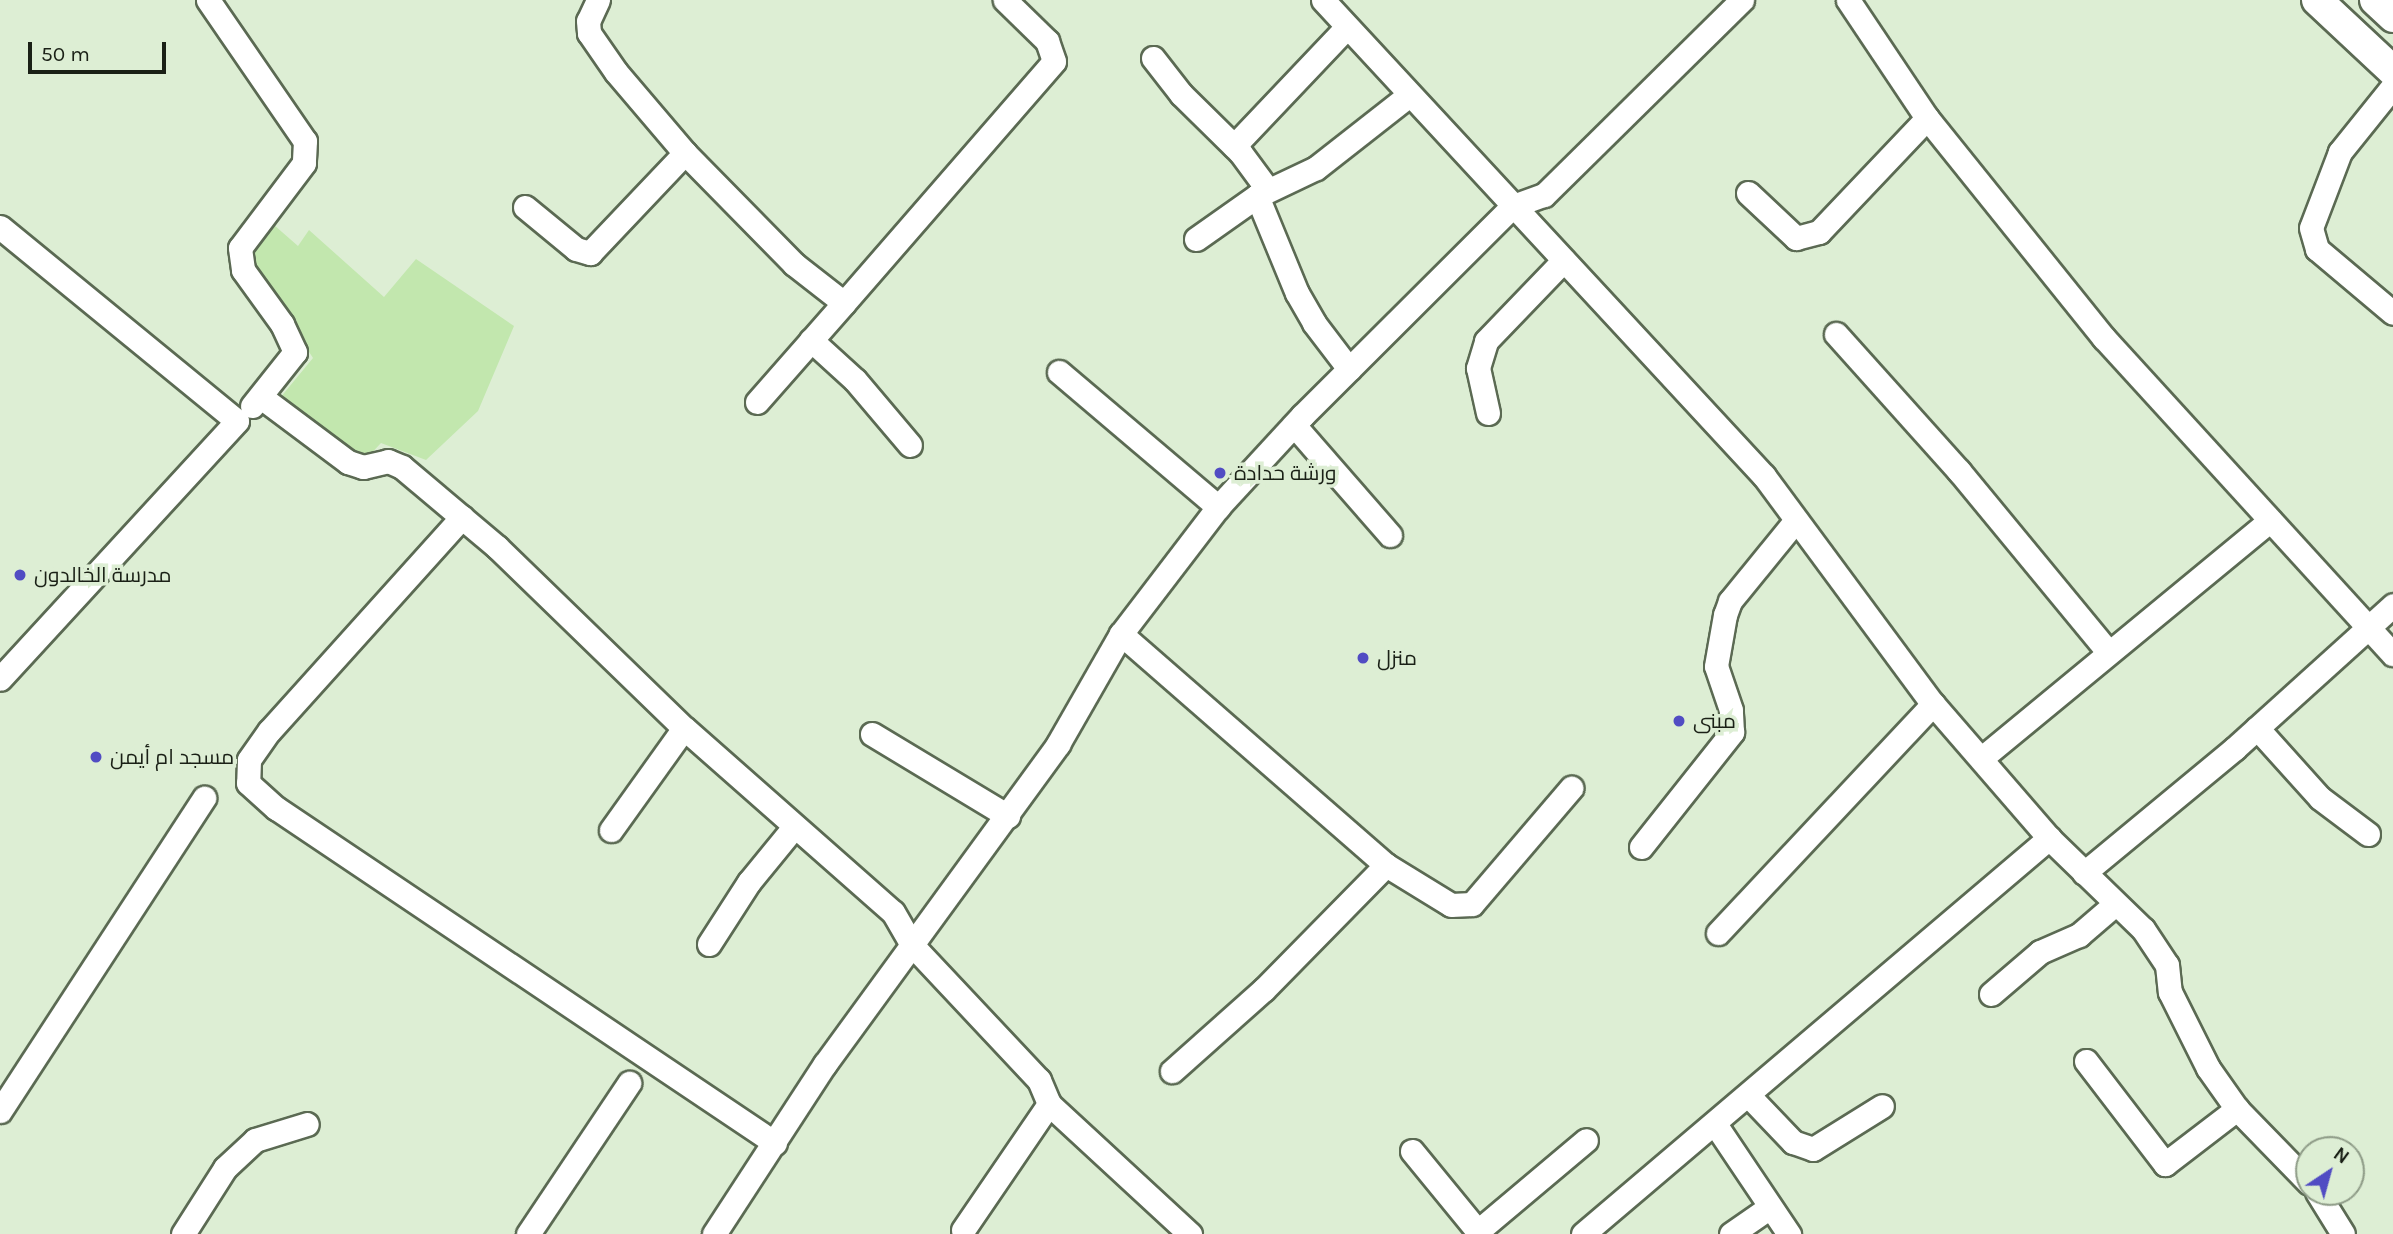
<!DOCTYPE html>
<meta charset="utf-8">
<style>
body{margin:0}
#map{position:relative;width:2393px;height:1234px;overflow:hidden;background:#ddeed4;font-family:Karla,Cairo,sans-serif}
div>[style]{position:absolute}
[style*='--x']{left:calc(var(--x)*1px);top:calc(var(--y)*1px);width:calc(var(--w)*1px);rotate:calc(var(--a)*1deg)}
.green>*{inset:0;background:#c2e7ae}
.roads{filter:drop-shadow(2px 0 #5b6a53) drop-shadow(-2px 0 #5b6a53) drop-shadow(0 2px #5b6a53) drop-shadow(0 -2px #5b6a53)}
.minor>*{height:23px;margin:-11.5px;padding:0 11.5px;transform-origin:11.5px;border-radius:11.5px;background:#fff}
.major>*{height:30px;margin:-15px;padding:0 15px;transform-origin:15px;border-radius:15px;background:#fff}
.dots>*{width:19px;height:19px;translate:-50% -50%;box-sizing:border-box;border:4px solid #ddeed4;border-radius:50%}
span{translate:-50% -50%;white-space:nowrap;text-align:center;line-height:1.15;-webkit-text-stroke:7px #ddeed4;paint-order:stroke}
.poi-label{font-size:21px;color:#1a2016}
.left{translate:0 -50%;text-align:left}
.north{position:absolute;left:2295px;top:1136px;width:70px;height:70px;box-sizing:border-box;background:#ddeed4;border:2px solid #8f9c88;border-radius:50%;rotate:36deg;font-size:19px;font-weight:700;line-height:28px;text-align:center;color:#1a2016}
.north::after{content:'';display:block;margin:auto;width:24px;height:32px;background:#514cc3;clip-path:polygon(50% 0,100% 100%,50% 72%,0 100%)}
.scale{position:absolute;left:28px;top:42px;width:138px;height:32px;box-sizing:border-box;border:4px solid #1a2016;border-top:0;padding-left:9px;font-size:21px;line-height:24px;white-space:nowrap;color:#1a2016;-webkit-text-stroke:5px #ddeed4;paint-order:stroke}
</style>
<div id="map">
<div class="green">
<i style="clip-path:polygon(274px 225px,298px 246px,309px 230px,384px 297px,416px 259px,514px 326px,478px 411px,426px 460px,381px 443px,365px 460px,280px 398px,313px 358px,245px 254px)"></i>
</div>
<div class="roads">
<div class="minor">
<i style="--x:208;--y:0;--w:171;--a:55.5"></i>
<i style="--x:305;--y:141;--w:22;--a:93"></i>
<i style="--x:304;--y:163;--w:106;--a:127"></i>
<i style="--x:240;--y:248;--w:22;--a:82"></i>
<i style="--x:243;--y:270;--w:67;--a:54.2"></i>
<i style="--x:282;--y:324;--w:31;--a:65"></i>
<i style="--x:295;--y:352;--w:69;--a:128.5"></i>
<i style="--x:598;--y:0;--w:23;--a:115"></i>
<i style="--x:588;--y:21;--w:12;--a:85"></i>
<i style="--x:589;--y:33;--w:47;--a:55.3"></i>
<i style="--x:616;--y:72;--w:106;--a:49.6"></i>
<i style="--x:685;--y:153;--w:156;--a:45.5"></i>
<i style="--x:794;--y:264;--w:63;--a:38"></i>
<i style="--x:844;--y:303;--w:320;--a:-49"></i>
<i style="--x:1054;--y:61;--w:21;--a:-109"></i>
<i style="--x:1047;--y:41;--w:59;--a:-135.7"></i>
<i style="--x:1323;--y:0;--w:649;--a:47.19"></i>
<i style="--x:1764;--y:476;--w:284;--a:53.5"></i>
<i style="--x:1933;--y:704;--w:177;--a:49.1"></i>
<i style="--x:2049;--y:838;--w:131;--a:44.1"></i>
<i style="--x:2143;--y:929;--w:43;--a:56.3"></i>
<i style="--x:2167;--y:965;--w:27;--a:84"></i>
<i style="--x:2170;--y:992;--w:85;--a:63.4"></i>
<i style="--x:2208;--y:1068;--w:50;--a:54.7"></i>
<i style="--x:2237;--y:1109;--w:103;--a:45.8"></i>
<i style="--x:1848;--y:0;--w:142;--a:56.2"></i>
<i style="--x:1927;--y:118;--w:282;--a:51.2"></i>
<i style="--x:2104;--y:338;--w:428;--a:47.6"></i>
<i style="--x:1153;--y:58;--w:46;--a:52.1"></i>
<i style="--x:1181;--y:94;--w:83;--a:44.5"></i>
<i style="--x:1240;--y:152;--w:47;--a:53.6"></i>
<i style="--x:2393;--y:86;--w:85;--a:128.8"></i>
<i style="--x:2340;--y:152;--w:81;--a:110.9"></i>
<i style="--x:2311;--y:228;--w:22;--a:74"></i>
<i style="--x:2317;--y:249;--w:99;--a:40.1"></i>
<i style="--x:1234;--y:146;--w:164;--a:-46.5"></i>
<i style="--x:1748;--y:193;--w:66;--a:43.2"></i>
<i style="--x:1796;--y:238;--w:24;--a:-15"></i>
<i style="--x:1819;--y:232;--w:157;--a:-46.5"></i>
<i style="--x:1257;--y:196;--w:105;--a:67.6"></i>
<i style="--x:1297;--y:293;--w:34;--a:60"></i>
<i style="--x:1314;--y:323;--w:58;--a:52.7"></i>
<i style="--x:525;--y:207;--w:66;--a:39.5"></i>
<i style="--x:576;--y:249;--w:15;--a:16"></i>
<i style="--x:590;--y:253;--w:138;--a:-46.5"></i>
<i style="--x:0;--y:227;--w:306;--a:39.3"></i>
<i style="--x:237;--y:421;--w:350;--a:132.6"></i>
<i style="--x:1196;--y:239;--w:75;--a:-35.2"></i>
<i style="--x:1257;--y:196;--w:65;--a:-25.4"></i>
<i style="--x:1316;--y:168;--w:118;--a:-38.1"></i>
<i style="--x:1836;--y:334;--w:184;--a:48.1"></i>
<i style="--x:1959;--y:471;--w:234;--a:50.5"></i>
<i style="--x:811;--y:340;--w:59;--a:42.3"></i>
<i style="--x:855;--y:380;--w:85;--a:49.8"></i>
<i style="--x:1059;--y:372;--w:209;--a:40.3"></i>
<i style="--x:261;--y:397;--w:109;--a:36.8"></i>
<i style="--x:348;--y:462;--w:16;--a:18"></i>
<i style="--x:363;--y:467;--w:26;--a:-13"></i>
<i style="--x:388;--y:461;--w:15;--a:23"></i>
<i style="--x:402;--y:467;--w:124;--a:40.1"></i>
<i style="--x:497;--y:547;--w:260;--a:44.1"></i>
<i style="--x:684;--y:728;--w:278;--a:41.4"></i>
<i style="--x:893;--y:912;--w:39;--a:60"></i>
<i style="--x:913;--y:946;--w:184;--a:46.8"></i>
<i style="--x:1039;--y:1080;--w:26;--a:67"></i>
<i style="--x:1049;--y:1104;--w:192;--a:42.7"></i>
<i style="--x:757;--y:402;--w:132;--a:-48.7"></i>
<i style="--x:1488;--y:413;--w:46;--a:-102.5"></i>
<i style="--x:1478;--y:368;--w:28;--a:-73"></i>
<i style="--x:1486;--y:341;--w:112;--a:-46.1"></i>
<i style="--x:1294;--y:425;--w:146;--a:48.9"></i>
<i style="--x:462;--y:517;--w:288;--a:132"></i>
<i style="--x:269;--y:731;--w:35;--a:125"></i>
<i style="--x:249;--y:760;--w:23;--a:92"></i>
<i style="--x:248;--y:783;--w:38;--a:42"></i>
<i style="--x:276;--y:808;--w:601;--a:33.88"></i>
<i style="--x:1121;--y:634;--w:352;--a:41.1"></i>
<i style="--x:1386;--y:865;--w:175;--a:134.5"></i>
<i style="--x:1263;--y:990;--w:122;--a:138.3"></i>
<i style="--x:2257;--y:728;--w:94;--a:48"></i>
<i style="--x:2320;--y:798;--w:60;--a:36.9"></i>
<i style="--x:872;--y:734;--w:159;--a:31.1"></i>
<i style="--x:1983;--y:757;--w:372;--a:-39.5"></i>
<i style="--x:611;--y:830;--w:125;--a:-54.4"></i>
<i style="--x:1641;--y:847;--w:147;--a:-51.6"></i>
<i style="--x:1732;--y:732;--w:22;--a:-93"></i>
<i style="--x:1731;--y:710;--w:46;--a:-108.8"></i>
<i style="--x:1716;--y:666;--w:52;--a:-80"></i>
<i style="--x:1725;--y:615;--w:15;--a:-70"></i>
<i style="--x:1730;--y:601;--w:104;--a:-50.8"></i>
<i style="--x:1386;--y:865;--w:76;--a:31.6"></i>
<i style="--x:1451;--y:905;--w:21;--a:-3"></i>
<i style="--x:1472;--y:904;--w:153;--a:-49.5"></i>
<i style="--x:2084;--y:873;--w:196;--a:-39.6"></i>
<i style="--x:2235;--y:748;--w:213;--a:-42.1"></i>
<i style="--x:1718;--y:933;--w:314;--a:-46.8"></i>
<i style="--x:709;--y:944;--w:74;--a:-57.2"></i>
<i style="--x:749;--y:882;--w:71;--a:-50.7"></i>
<i style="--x:1991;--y:994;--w:65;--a:-40.6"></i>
<i style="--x:2040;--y:952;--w:43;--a:-23.6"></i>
<i style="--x:2079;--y:935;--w:46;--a:-40.6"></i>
<i style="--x:2086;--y:1061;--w:130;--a:52.5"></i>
<i style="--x:2165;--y:1164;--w:91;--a:-37.4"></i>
<i style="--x:1749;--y:1096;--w:64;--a:46.3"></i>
<i style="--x:1793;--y:1142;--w:21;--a:19"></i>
<i style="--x:1813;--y:1149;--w:81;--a:-31.9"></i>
<i style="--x:0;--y:1111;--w:374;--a:-56.9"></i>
<i style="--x:1715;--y:1124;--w:133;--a:56.1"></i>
<i style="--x:1412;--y:1151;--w:107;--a:50.7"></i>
<i style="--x:2317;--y:1192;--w:49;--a:58.2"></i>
<i style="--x:963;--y:1230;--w:153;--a:-55.7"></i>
<i style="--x:1478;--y:1231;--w:141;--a:-40.1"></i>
<i style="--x:183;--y:1234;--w:78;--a:-57.5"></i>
<i style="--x:225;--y:1168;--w:41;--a:-43"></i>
<i style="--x:255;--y:1140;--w:54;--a:-17.1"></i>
<i style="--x:528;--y:1234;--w:182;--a:-56.2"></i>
<i style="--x:714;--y:1234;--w:203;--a:-56.9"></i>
<i style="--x:825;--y:1064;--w:396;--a:-53.9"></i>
<i style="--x:1058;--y:744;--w:127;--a:-60.2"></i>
<i style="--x:1121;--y:634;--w:160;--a:-52.6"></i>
<i style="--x:1218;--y:507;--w:124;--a:-47.3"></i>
<i style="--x:1302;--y:416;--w:298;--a:-44.9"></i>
<i style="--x:1513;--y:206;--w:33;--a:-20"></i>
<i style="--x:1544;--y:195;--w:278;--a:-44.6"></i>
<i style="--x:1583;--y:1234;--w:612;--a:-40.36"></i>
<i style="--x:1731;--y:1234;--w:47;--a:-34.7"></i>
</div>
<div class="major">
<i style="--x:2317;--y:0;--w:104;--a:43.1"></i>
<i style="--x:2375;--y:0;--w:25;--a:43"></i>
</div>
</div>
<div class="dots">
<i style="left:1220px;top:473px;background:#514cc3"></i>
<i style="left:20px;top:575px;background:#514cc3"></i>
<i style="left:1363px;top:658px;background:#514cc3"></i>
<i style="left:1679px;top:721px;background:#514cc3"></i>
<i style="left:96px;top:757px;background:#514cc3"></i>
</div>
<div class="poi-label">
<span class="left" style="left:1234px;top:473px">ورشة حدادة</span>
<span class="left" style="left:34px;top:575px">مدرسة الخالدون</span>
<span class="left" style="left:1377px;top:658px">منزل</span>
<span class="left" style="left:1693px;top:721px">مبنى</span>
<span class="left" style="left:110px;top:757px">مسجد ام أيمن</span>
</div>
<div class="north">N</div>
<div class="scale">50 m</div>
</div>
